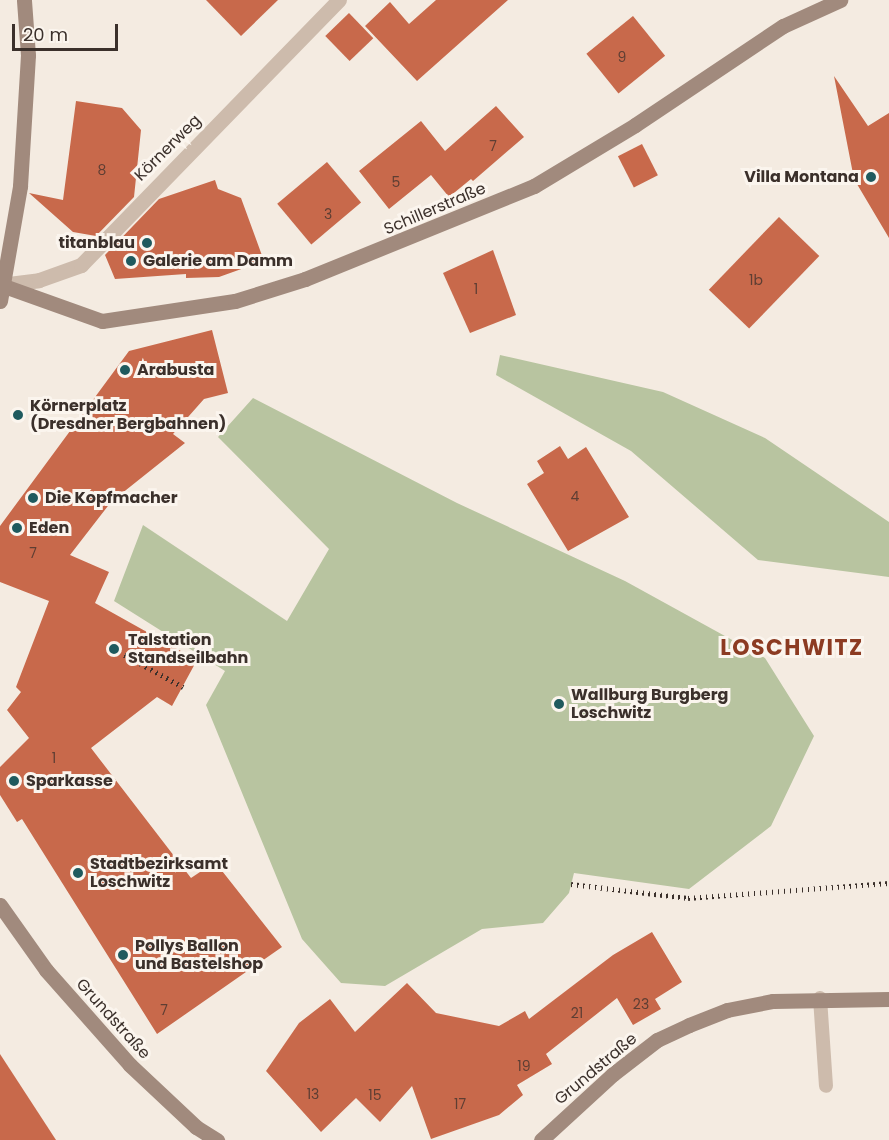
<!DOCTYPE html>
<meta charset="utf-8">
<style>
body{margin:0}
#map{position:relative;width:889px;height:1140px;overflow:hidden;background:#f4ebe1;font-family:Poppins,sans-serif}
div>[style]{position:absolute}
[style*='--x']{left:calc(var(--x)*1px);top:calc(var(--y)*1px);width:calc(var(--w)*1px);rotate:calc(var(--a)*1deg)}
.green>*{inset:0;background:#b8c4a0}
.building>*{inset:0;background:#c8694b;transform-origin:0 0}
.lane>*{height:14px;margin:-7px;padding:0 7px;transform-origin:7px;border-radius:7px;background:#cdbbac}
.street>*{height:15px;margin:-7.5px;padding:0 7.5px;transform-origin:7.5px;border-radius:7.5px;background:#cdbbac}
.secondary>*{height:15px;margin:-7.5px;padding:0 7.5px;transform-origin:7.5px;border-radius:7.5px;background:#a18a7d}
.rail>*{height:4.5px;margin-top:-2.25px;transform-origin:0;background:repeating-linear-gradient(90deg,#3b302b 0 1.5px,transparent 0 6px)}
.dots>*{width:16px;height:16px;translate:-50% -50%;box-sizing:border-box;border:3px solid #fbf5ee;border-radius:50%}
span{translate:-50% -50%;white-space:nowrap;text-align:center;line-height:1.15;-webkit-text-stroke:6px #fbf5ee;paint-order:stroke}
.number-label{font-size:14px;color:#5e3e33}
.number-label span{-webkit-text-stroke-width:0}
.street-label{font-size:16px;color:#3b302b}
.poi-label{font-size:16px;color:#3b302b;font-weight:700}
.right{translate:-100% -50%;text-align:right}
.left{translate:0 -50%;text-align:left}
.district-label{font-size:22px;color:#8c3b22;font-weight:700;letter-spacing:1.5px}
.scale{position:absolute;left:12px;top:24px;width:106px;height:27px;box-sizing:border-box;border:3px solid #3b302b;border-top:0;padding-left:8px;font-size:18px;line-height:21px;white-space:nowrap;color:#3b302b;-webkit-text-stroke:4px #fbf5ee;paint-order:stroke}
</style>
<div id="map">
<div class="green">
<i style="clip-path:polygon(500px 355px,663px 392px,765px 438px,889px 522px,889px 577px,758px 560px,631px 451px,496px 375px)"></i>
<i style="clip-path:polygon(253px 398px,457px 503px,625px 581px,765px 658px,814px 736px,771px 826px,689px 889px,574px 873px,569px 893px,543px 923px,482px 929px,385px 986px,341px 983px,302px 939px,206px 705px,225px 671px,114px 601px,143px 525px,287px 621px,329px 549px,218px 437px)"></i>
</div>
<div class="building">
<i style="clip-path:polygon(206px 0,278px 0,241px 36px)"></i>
<i style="clip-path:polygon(436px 0,508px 0,417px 81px,365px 26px,390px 2px,409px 24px)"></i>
<i style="left:349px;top:13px;width:35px;height:33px;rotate:46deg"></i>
<i style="left:633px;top:16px;width:51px;height:60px;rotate:51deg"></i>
<i style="clip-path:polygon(834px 76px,868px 126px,889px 113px,889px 238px,854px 179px)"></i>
<i style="clip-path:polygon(76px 101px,122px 108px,141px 130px,134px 197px,96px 236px,73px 232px,29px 193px,63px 200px)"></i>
<i style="clip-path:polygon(496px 106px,524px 137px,473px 181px,471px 179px,449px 197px,431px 175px,389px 209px,359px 171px,421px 121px,445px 151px)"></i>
<i style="left:642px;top:144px;width:35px;height:27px;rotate:63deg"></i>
<i style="left:327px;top:162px;width:53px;height:65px;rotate:50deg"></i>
<i style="clip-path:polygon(215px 180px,218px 189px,241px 198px,264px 261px,219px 277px,186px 278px,186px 274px,115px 279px,105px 255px,159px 199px)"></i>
<i style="left:779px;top:217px;width:56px;height:101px;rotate:44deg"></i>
<i style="clip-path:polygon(493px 250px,516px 315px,470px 333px,443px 273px)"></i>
<i style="clip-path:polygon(212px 330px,228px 393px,204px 399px,173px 434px,185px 443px,111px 502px,70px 555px,109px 572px,95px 603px,197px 660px,172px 706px,157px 697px,91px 748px,191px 878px,215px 862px,282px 947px,157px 1034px,22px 819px,17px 822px,0 795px,0 767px,29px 738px,7px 710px,21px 692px,16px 687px,49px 601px,0 582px,0 526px,129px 351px)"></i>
<i style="clip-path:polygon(560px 446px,568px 459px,586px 447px,629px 517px,568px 551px,527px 484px,544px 473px,537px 461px)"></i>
<i style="clip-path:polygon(652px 932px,682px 982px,655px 999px,661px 1009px,633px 1025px,617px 998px,546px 1054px,552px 1064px,517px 1085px,523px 1095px,499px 1115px,431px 1139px,412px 1086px,380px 1122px,356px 1098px,321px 1132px,266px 1071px,299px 1023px,330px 999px,355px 1032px,407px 983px,436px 1013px,499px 1026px,525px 1011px,529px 1019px,613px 955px)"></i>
<i style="clip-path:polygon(0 1054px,56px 1140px,0 1140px)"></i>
</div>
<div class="lane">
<i style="--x:820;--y:998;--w:88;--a:86.1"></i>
</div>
<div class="street">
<i style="--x:0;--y:285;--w:39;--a:-7"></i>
<i style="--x:39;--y:280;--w:45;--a:-19.7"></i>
<i style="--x:81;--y:265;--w:370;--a:-45.8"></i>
</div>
<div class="secondary">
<i style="--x:4;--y:286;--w:104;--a:19.7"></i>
<i style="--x:102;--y:321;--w:134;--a:-8.6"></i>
<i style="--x:235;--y:301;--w:73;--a:-17.4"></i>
<i style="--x:305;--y:279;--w:247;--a:-22.1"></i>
<i style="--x:534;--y:186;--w:118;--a:-31.1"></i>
<i style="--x:635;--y:125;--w:178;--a:-33.8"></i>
<i style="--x:783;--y:26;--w:63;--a:-24.5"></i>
<i style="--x:0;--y:301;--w:117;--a:-80.1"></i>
<i style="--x:20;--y:186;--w:131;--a:-86.5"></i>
<i style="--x:28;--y:55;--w:55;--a:-94.2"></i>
<i style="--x:0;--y:905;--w:80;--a:54.7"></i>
<i style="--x:46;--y:970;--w:127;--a:48.5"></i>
<i style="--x:130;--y:1065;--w:91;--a:43.2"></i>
<i style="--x:196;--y:1127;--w:25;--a:32"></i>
<i style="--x:541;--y:1140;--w:98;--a:-42.5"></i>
<i style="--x:613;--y:1074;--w:56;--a:-37.7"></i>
<i style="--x:657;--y:1040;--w:35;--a:-25"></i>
<i style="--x:689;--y:1025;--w:41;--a:-21.5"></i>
<i style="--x:727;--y:1010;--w:47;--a:-11.1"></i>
<i style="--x:773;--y:1001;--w:116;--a:-1"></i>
</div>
<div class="rail">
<i style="--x:114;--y:649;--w:79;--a:28.8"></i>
<i style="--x:571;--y:884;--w:118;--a:6.8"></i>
<i style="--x:688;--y:898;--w:202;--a:-4.3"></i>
</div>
<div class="dots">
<i style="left:871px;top:177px;background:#1f5a5e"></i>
<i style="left:147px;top:243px;background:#1f5a5e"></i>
<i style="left:131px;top:261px;background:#1f5a5e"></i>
<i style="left:125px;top:370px;background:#1f5a5e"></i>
<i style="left:18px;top:415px;background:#1f5a5e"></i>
<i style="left:33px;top:498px;background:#1f5a5e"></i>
<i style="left:17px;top:528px;background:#1f5a5e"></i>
<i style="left:114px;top:649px;background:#1f5a5e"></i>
<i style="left:559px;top:704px;background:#1f5a5e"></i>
<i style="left:14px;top:781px;background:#1f5a5e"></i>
<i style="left:78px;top:873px;background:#1f5a5e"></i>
<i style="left:123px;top:955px;background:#1f5a5e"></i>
</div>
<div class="number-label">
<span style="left:622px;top:57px">9</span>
<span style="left:493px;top:146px">7</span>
<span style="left:102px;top:170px">8</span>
<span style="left:396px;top:182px">5</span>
<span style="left:328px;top:214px">3</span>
<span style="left:756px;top:280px">1b</span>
<span style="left:476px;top:289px">1</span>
<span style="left:575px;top:496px">4</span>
<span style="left:33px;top:553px">7</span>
<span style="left:54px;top:758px">1</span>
<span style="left:641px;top:1004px">23</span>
<span style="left:164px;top:1010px">7</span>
<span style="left:577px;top:1013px">21</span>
<span style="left:524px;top:1066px">19</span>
<span style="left:313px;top:1094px">13</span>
<span style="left:375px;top:1095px">15</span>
<span style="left:460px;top:1104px">17</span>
</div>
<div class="street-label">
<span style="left:168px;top:148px;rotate:-45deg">Körnerweg</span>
<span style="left:435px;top:209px;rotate:-23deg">Schillerstraße</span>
<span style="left:113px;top:1019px;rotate:48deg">Grundstraße</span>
<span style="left:596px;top:1069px;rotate:-40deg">Grundstraße</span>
</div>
<div class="poi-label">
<span class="right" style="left:859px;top:177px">Villa Montana</span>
<span class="right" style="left:135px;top:243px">titanblau</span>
<span class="left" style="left:143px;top:261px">Galerie am Damm</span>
<span class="left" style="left:137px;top:370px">Arabusta</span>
<span class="left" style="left:30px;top:415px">Körnerplatz<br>(Dresdner Bergbahnen)</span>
<span class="left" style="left:45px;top:498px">Die Kopfmacher</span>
<span class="left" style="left:29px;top:528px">Eden</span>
<span class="left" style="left:128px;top:649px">Talstation<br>Standseilbahn</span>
<span class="left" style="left:571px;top:704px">Wallburg Burgberg<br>Loschwitz</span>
<span class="left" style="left:26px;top:781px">Sparkasse</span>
<span class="left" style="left:90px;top:873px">Stadtbezirksamt<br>Loschwitz</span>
<span class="left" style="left:135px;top:955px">Pollys Ballon<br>und Bastelshop</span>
</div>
<div class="district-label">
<span style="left:792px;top:648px">LOSCHWITZ</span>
</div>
<div class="scale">20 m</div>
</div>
